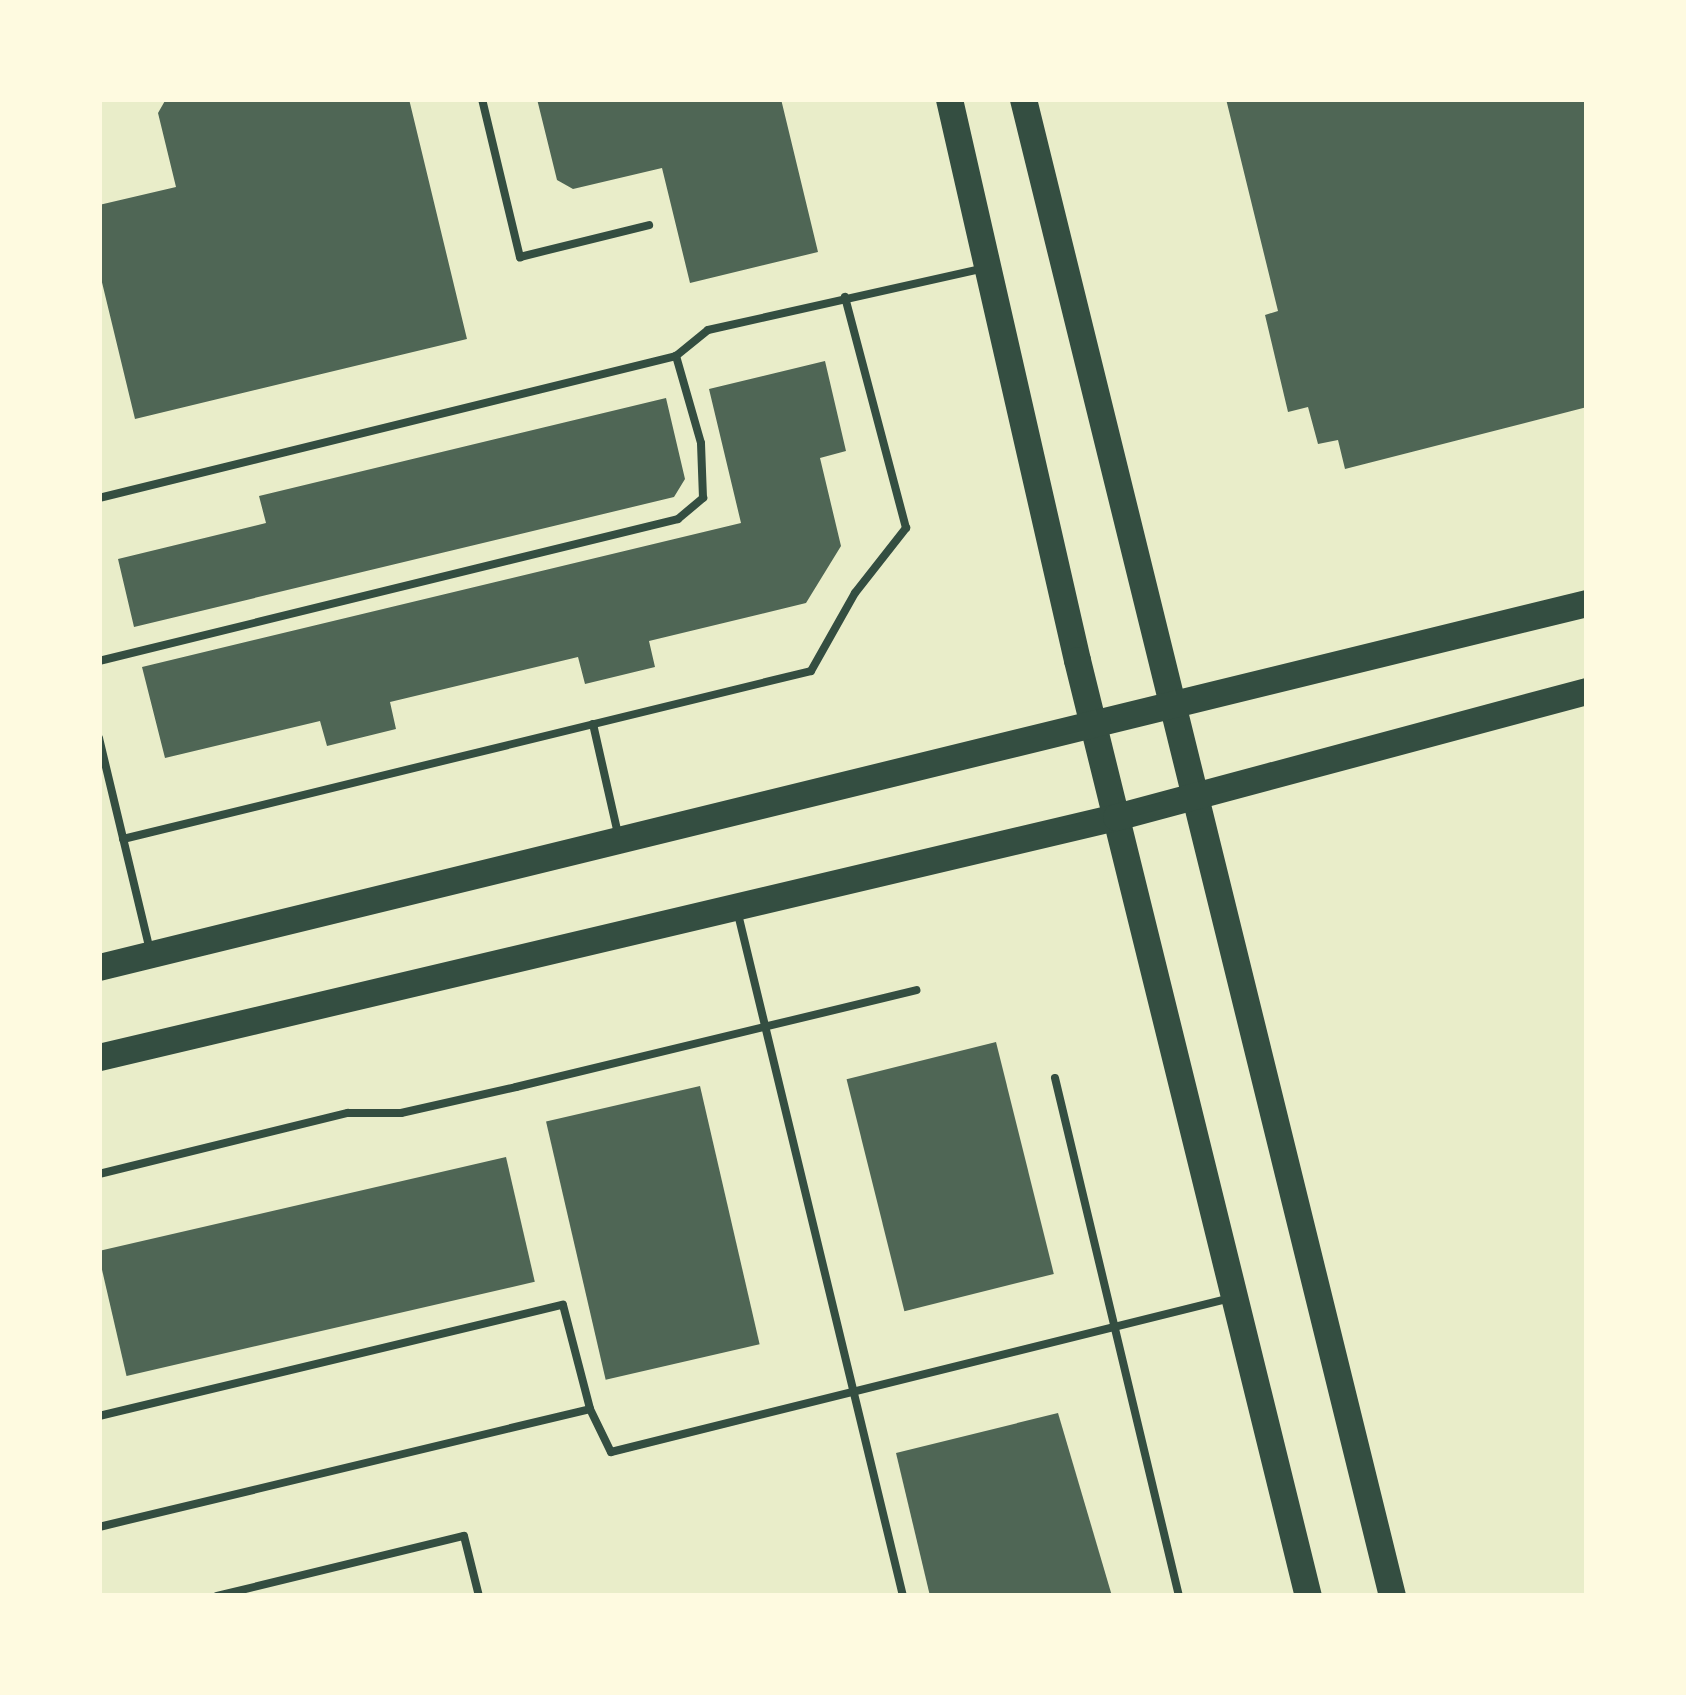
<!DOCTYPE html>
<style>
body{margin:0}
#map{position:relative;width:1686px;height:1695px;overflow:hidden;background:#e9edc9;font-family:Overpass,sans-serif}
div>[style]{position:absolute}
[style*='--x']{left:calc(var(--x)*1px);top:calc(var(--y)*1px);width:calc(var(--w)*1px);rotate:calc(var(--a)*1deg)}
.building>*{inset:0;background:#4f6655;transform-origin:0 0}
.service>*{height:8px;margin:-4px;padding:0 4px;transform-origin:4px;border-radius:4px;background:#344e41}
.primary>*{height:27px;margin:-13.5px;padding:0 13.5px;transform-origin:13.5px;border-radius:13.5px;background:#344e41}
span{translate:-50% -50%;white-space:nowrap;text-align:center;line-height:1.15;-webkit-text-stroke:10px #fefae0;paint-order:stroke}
.frame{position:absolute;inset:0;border:102px solid #fefae0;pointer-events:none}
</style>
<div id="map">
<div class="building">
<i style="clip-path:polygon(166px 99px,409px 99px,467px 339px,135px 419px,99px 270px,99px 205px,176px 187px,158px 113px)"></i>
<i style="clip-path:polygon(537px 99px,781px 99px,818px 252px,690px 283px,662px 168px,573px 189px,557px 180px)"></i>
<i style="clip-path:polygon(1226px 99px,1587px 99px,1587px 407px,1345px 469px,1338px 440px,1318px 444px,1308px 407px,1288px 412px,1265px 315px,1278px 311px)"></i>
<i style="clip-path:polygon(825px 361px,846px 451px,820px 458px,841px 546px,806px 603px,649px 641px,655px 667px,585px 684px,578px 657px,390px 702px,396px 729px,327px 746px,320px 721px,165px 758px,142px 667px,741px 523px,709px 389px)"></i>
<i style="clip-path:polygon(666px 398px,685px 479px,674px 497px,134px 627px,118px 559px,266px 523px,259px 496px)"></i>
<i style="left:996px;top:1042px;width:239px;height:154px;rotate:76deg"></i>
<i style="left:700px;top:1086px;width:265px;height:158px;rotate:77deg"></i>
<i style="left:506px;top:1157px;width:128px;height:419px;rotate:77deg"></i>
<i style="clip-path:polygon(1058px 1413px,1112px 1596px,930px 1596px,896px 1453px)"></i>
</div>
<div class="service">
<i style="--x:482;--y:99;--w:163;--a:76.5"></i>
<i style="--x:520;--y:257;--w:133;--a:-13.9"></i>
<i style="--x:99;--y:498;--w:594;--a:-13.83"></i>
<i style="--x:676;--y:356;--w:41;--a:-39.1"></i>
<i style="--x:708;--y:330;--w:281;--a:-12.6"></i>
<i style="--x:99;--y:661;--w:596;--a:-13.78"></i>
<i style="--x:678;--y:519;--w:33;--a:-40"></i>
<i style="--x:703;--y:498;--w:55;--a:-92.1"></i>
<i style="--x:701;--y:443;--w:91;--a:-106"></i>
<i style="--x:593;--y:724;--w:113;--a:77.2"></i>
<i style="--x:99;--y:738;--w:215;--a:76.5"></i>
<i style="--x:123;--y:839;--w:708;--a:-13.72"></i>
<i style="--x:811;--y:671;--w:90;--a:-60.6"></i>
<i style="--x:855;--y:593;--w:83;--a:-51.9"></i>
<i style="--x:906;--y:528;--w:239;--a:-104.8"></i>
<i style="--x:738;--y:914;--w:702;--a:76.4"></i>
<i style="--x:1055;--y:1078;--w:533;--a:76.54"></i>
<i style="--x:99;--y:1174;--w:256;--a:-13.8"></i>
<i style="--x:348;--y:1113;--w:53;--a:0"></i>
<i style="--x:401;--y:1113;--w:118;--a:-12.7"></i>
<i style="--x:516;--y:1087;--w:412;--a:-13.6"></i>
<i style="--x:99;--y:1416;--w:477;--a:-13.5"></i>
<i style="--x:563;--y:1305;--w:107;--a:75.4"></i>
<i style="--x:590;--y:1409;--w:48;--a:64"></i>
<i style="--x:611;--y:1452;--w:635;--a:-13.95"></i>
<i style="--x:99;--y:1527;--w:505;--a:-13.51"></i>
<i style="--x:217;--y:1596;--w:254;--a:-13.7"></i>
<i style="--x:464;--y:1536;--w:62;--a:76"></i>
</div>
<div class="primary">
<i style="--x:949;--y:99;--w:575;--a:77.15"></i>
<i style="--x:1077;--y:660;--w:964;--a:76.14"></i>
<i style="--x:1023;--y:99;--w:1542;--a:76.15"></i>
<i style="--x:99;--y:967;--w:1532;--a:-13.75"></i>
<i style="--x:99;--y:1057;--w:1045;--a:-13.28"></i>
<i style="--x:1116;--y:817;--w:488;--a:-15"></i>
</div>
<div class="frame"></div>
</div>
